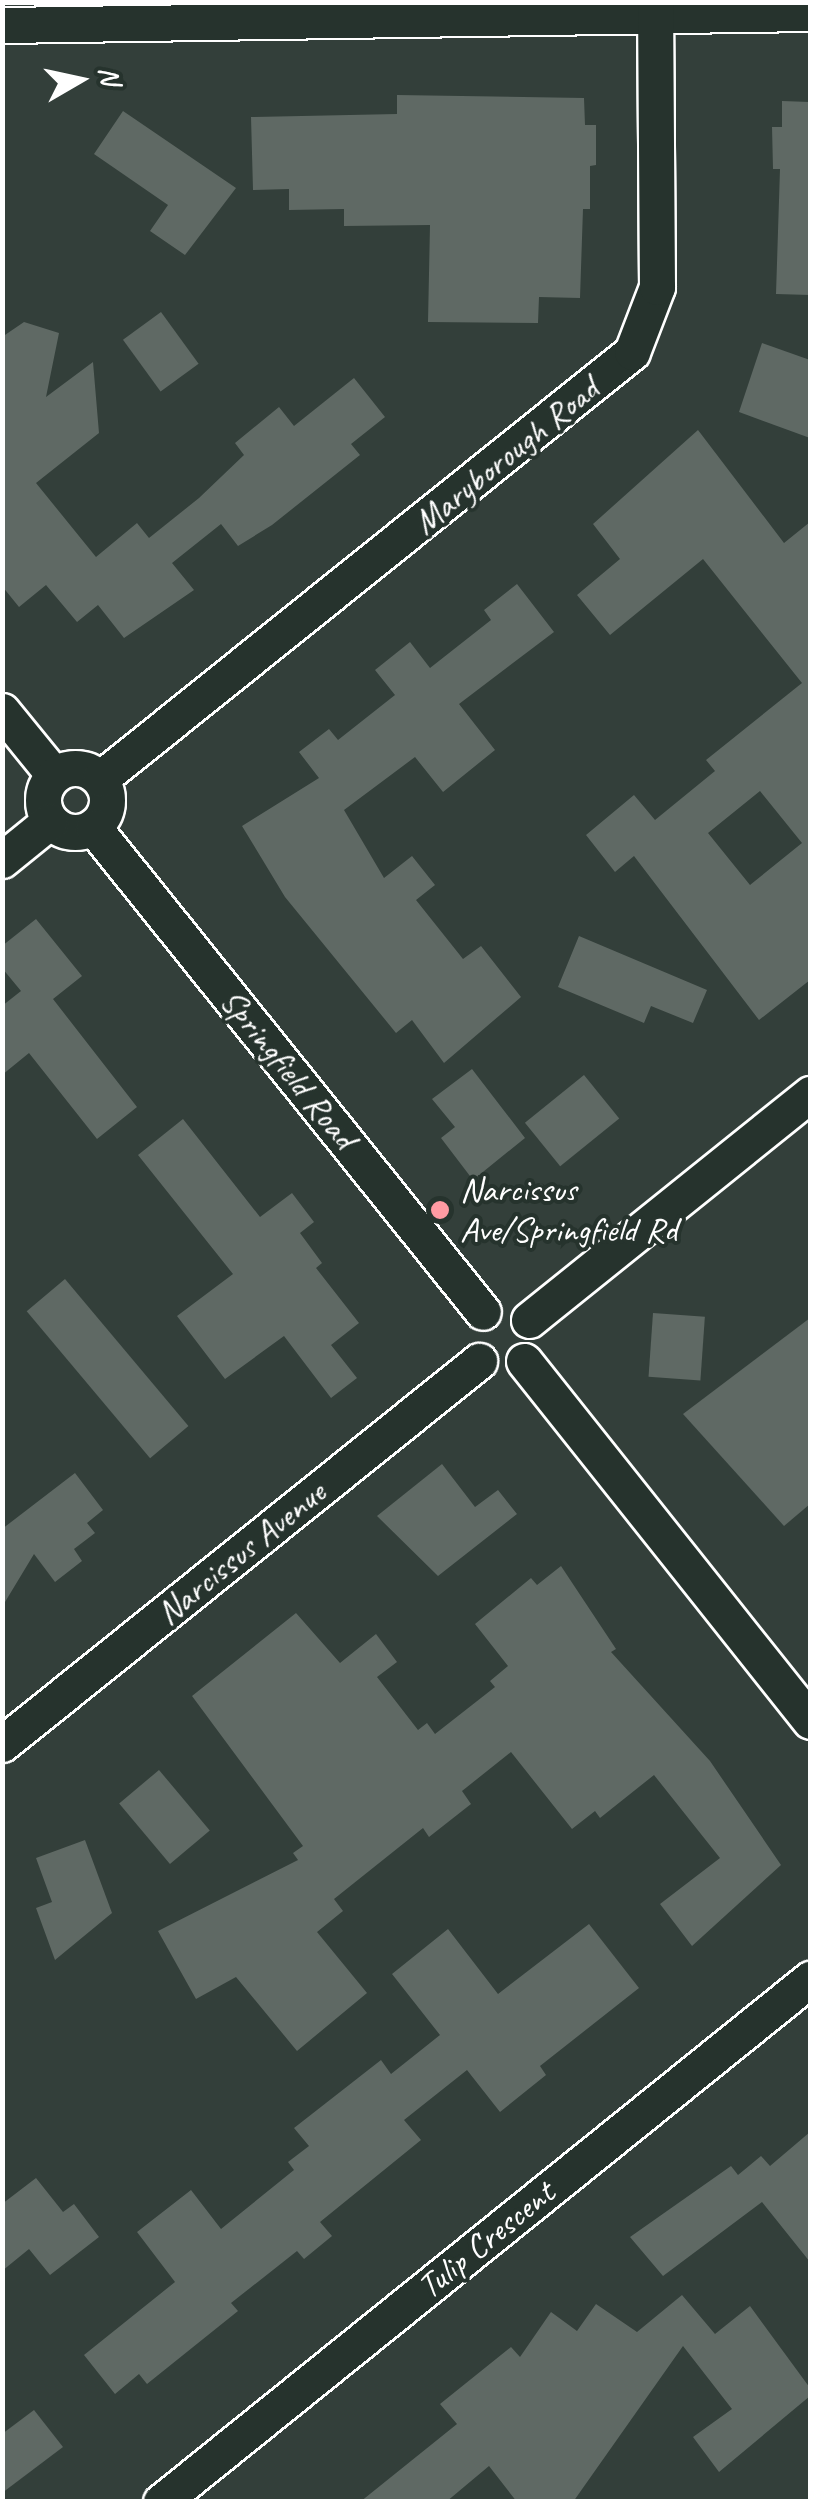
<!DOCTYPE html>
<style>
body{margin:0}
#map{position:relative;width:813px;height:2504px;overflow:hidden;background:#333f3a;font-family:Caveat,sans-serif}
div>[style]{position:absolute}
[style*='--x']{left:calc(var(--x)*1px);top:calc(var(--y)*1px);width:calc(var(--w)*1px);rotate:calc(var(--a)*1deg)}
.building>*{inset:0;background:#5f6964;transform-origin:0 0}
.roads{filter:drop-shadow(2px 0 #fff) drop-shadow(-2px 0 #fff) drop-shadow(0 2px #fff) drop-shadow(0 -2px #fff)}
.minor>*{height:35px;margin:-17.5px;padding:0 17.5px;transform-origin:17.5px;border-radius:17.5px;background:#26332d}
.minor>.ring{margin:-17.5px;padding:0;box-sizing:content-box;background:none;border:35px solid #26332d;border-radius:50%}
.dots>*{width:28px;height:28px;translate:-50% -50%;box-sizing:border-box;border:5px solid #26332d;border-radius:50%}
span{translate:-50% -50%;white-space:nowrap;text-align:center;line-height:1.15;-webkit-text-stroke:8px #26332d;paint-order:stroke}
.street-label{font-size:35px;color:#fff}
.poi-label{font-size:35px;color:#fff}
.left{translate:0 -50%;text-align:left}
.frame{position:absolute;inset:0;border:5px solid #fff;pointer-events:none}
.north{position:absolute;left:30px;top:30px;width:100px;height:100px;-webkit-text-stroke:8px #26332d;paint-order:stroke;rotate:81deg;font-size:28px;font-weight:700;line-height:40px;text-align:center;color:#fff}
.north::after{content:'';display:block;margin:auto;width:35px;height:45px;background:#fff;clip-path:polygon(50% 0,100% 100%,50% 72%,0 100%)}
</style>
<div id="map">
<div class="building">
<i style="clip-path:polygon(397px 95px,584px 98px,585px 125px,596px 125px,596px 165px,590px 166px,590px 209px,583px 209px,580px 298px,539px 297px,538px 323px,428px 322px,430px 225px,344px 226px,344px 209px,289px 210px,289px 189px,253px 190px,251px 117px,397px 114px)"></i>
<i style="clip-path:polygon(782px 101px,810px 102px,810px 295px,776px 294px,780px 169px,773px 169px,772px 127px,782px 127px)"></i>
<i style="clip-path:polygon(123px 111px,236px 188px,185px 255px,150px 231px,168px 205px,94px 154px)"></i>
<i style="left:161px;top:312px;width:64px;height:47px;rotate:54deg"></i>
<i style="clip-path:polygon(24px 322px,59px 333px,46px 397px,93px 362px,99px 433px,36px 483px,96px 557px,137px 523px,149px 538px,199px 498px,244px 455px,235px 443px,279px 407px,294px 426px,354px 378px,385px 417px,351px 444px,360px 455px,272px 525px,238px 546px,221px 524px,172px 563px,194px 590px,124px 638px,98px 605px,77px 622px,46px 585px,19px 607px,2px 586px,2px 337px)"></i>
<i style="clip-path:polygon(762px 343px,810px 360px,810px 438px,739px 412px)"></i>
<i style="clip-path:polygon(evenodd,698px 430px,784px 543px,810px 522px,810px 980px,759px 1020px,634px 856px,615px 872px,586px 835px,634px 795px,655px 820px,715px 771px,706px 760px,802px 683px,703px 559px,610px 635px,577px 595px,620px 559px,593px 524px,698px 430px,760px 791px,802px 843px,750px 885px,708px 833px,760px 791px)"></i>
<i style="clip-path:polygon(517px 584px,554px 632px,459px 704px,495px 750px,443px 792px,415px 757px,344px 810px,384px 878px,412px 856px,435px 885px,416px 900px,463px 959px,481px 946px,521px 997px,444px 1063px,412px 1020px,396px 1033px,285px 897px,242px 826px,319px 778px,299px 752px,329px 729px,338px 740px,395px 695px,375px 670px,410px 642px,430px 668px,491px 620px,484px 610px)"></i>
<i style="clip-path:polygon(36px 919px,82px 976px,53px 999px,137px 1107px,97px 1139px,29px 1053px,2px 1075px,2px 1006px,21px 991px,2px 968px,2px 946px)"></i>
<i style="clip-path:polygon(579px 936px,707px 990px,693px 1023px,651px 1006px,644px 1023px,558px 987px)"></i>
<i style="clip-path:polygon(472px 1069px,525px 1138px,473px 1180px,441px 1138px,455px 1127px,432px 1099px)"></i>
<i style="left:584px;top:1075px;width:56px;height:76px;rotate:51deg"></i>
<i style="clip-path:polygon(183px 1119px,260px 1217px,292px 1193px,314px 1222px,300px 1233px,322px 1263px,316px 1268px,359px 1323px,331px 1345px,357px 1378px,331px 1398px,284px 1336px,225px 1379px,177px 1316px,233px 1274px,138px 1155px)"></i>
<i style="left:65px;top:1279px;width:192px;height:50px;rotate:50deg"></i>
<i style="left:653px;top:1313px;width:52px;height:64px;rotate:4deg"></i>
<i style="clip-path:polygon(810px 1318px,810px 1504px,784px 1526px,683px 1414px)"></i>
<i style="clip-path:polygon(442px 1464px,475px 1507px,498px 1490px,517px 1514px,438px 1576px,377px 1516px)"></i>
<i style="clip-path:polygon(75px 1473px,103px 1510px,87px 1523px,95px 1533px,74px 1549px,82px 1561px,55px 1582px,34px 1554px,2px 1607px,2px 1529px)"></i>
<i style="clip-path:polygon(561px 1566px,616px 1649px,611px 1652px,710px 1761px,781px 1865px,692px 1946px,660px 1904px,720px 1858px,654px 1775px,600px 1818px,595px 1811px,572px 1829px,511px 1752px,462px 1791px,471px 1804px,429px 1837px,423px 1828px,334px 1899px,343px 1911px,317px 1932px,367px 1993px,297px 2051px,236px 1977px,196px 1999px,158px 1931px,298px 1860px,293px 1853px,303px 1846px,192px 1696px,296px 1613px,340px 1663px,376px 1634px,397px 1662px,377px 1677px,418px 1730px,427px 1723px,435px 1734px,495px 1687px,490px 1681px,508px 1666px,475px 1624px,531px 1578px,537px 1585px)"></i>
<i style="left:159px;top:1770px;width:79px;height:52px;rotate:50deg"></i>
<i style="clip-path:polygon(85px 1840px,112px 1913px,55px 1960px,36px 1908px,52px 1902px,36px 1858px)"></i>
<i style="clip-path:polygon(589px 1924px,639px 1988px,540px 2066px,546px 2075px,500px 2112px,467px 2070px,404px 2120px,421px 2140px,320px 2222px,332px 2236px,304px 2259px,297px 2251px,231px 2303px,238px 2311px,147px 2384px,139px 2374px,115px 2394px,84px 2355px,175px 2282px,137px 2232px,191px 2190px,221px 2229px,294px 2170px,288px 2162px,309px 2146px,294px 2128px,381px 2060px,391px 2074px,440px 2035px,392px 1974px,448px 1929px,498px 1994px)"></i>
<i style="clip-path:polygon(810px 2132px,810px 2262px,762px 2202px,663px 2276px,630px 2237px,731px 2166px,738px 2175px,761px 2156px,770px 2166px)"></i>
<i style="clip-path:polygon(36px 2178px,63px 2212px,74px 2204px,99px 2237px,50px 2275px,29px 2249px,2px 2271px,2px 2204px)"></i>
<i style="clip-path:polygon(682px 2295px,715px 2334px,750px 2306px,810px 2388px,810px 2396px,719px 2472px,693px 2437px,732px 2409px,683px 2346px,573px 2502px,517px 2502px,489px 2466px,446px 2502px,360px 2502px,457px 2424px,440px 2404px,511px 2347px,520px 2357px,551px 2312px,577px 2331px,596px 2304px,637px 2332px)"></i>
<i style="clip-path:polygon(34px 2410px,63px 2447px,2px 2493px,2px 2434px)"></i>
</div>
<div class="roads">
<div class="minor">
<i style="--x:2;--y:25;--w:808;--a:-0.85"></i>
<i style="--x:2;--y:711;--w:82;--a:50.9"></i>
<i class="ring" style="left:43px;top:768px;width:29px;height:29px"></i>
<i style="--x:100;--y:779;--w:682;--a:-38.75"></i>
<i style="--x:632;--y:352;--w:70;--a:-69"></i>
<i style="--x:657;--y:287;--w:285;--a:-90.4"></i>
<i style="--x:93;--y:827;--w:622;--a:51.2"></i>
<i style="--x:2;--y:860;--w:62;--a:-39.1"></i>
<i style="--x:529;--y:1320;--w:361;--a:-38.8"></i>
<i style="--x:524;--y:1361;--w:460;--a:51.5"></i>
<i style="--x:2;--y:1744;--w:612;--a:-38.76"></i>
<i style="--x:161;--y:2502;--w:834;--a:-38.86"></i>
</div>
</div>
<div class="dots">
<i style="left:440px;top:1210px;background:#ff9aa2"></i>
</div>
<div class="street-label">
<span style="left:506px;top:456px;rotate:-39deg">Maryborough Road</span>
<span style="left:288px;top:1069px;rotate:51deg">Springfield Road</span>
<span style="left:241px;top:1553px;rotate:-39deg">Narcissus Avenue</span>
<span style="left:486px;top:2240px;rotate:-39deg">Tulip Crescent</span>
</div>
<div class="poi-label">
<span class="left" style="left:460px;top:1210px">Narcissus<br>Ave/Springfield Rd</span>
</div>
<div class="frame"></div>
<div class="north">N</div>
</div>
